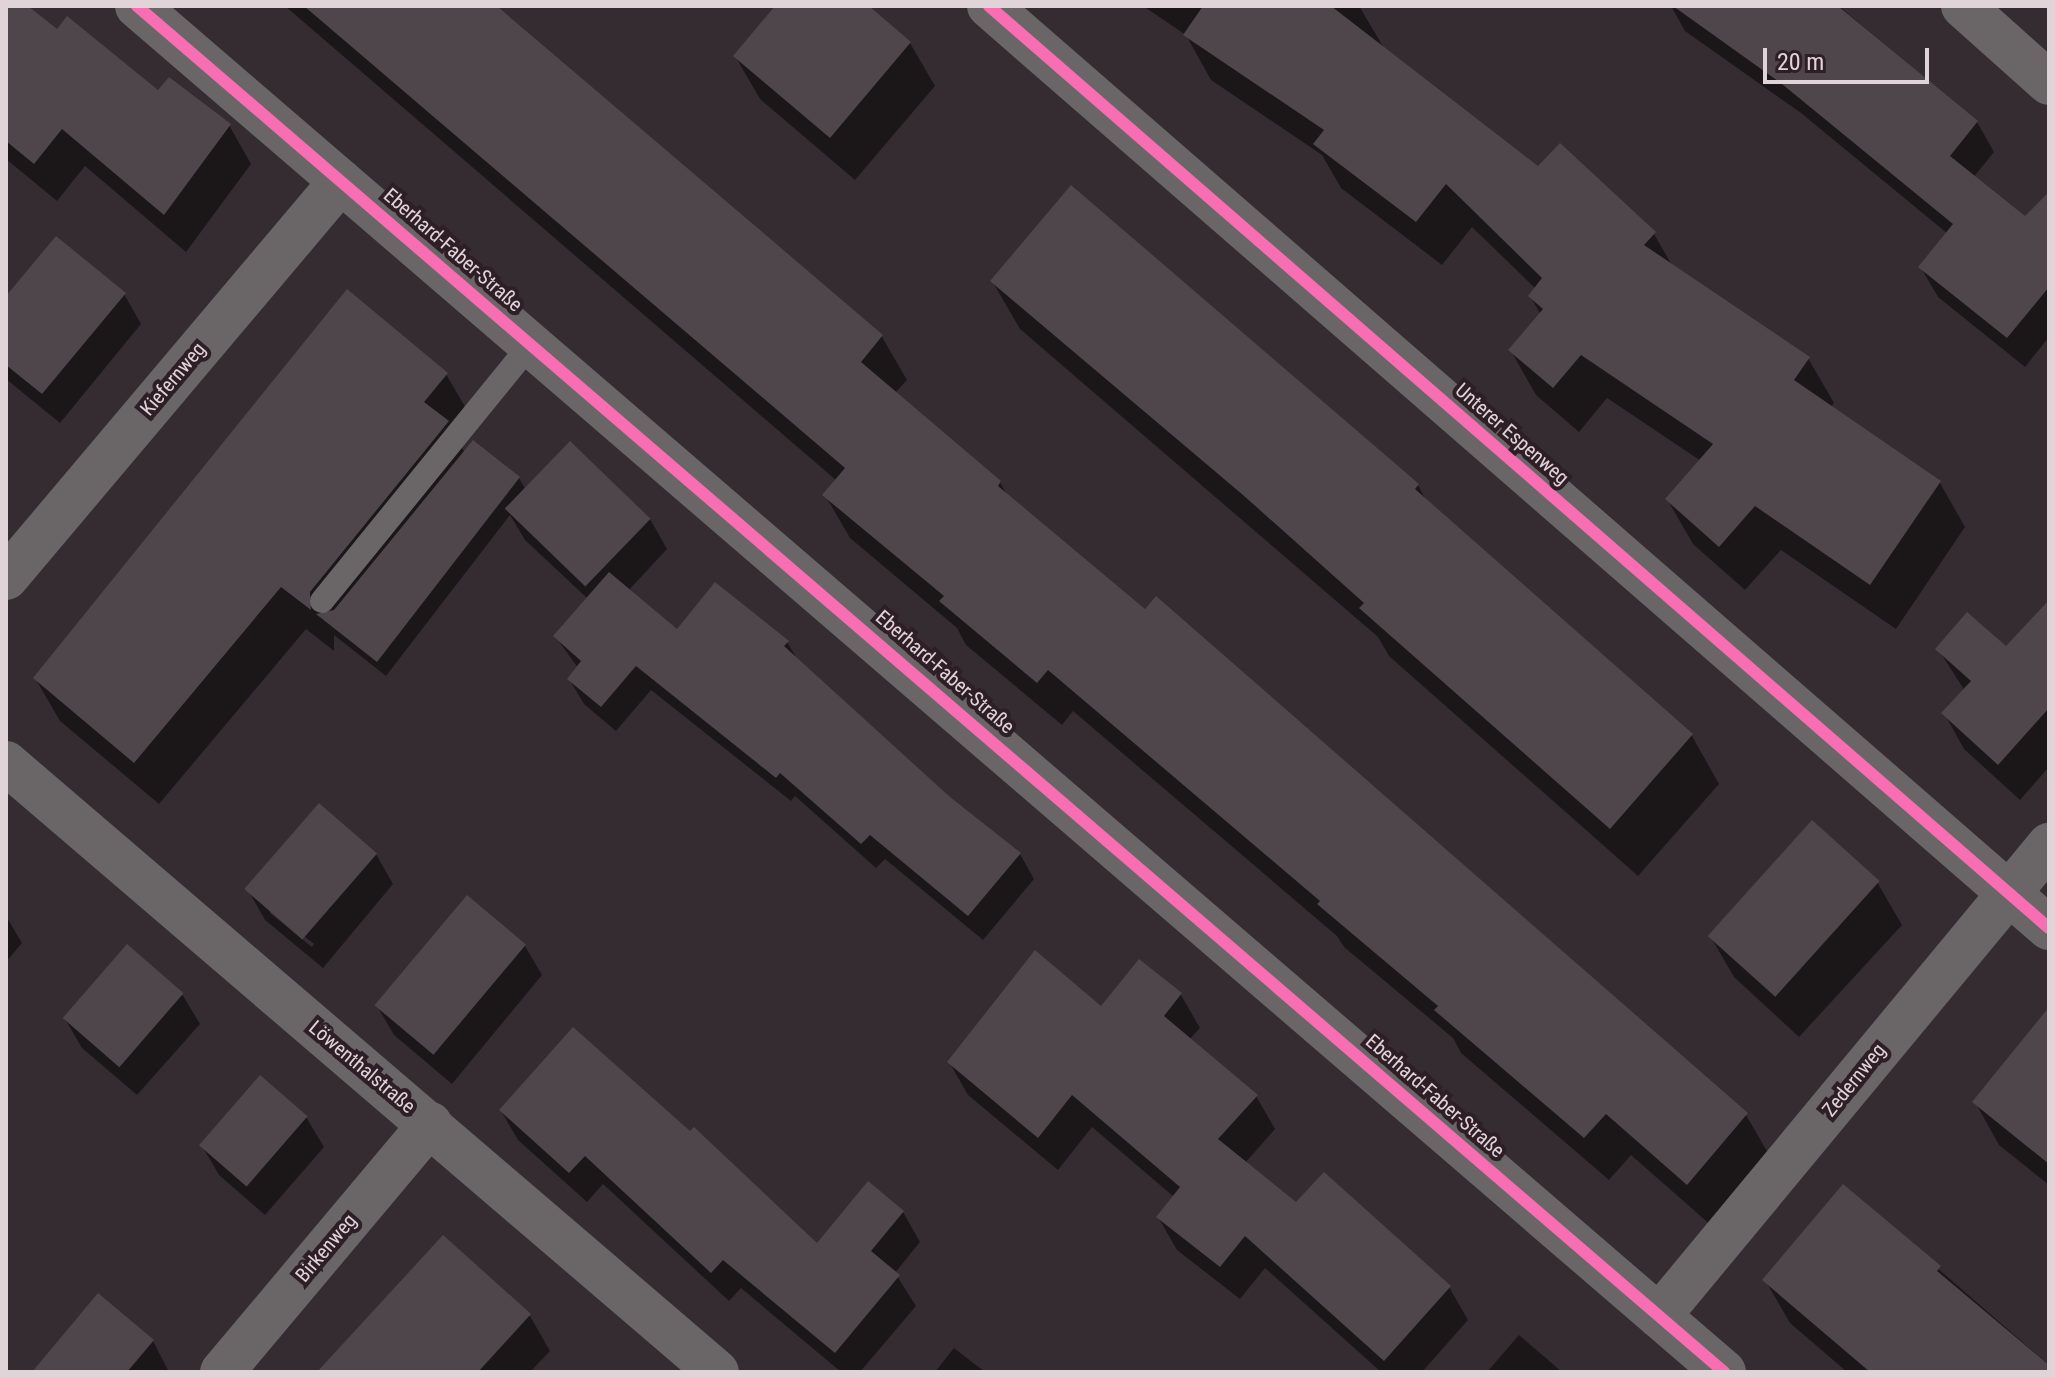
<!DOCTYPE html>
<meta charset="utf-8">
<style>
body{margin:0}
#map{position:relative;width:2055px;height:1378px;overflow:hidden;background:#342c30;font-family:"Roboto Condensed",sans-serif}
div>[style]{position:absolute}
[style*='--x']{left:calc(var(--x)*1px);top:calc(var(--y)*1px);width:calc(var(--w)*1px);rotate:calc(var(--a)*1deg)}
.shadow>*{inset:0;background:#0007}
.building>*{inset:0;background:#4e464a;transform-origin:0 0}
.lane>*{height:24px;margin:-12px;padding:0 12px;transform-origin:12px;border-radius:12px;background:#6a6668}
.street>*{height:44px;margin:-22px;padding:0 22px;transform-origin:22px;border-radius:22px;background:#6a6668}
.cycleway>*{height:12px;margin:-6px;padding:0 6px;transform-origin:6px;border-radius:6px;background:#f96db3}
span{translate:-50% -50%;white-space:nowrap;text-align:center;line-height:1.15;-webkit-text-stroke:8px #2e1e26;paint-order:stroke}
.street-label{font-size:20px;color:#e0d4d9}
.frame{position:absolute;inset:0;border:8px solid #e0d4d9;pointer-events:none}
.scale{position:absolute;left:1763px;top:48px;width:166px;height:36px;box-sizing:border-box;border:4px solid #e0d4d9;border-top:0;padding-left:10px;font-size:24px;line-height:28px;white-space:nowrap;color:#e0d4d9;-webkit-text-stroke:6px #2e1e26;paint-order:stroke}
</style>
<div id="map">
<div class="shadow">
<i style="clip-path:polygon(6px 6px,25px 6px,57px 32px,159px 92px,229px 125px,251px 164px,186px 252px,85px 166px,57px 201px,6px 159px)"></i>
<i style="clip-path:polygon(285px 6px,497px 6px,882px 337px,907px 380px,895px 393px,1000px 482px,1008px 497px,1746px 1115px,1771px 1158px,1713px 1227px,1631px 1155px,1609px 1180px,1461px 1053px,1453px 1038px,1344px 947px,1337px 936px,1073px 711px,1062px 725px,966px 645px,957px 628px,850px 538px,825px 495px,837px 481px)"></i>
<i style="clip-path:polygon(778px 6px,865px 6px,910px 43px,935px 86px,855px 180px,760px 99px,735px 56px)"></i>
<i style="clip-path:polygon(1143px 6px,1359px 6px,1384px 48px,1539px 169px,1654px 234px,1673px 267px,1808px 358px,1834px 403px,1830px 408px,1940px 483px,1965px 527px,1896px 629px,1781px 550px,1745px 590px,1693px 544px,1667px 499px,1701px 461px,1607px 398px,1579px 432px,1536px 395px,1511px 351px,1541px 315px,1530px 296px,1536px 289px,1472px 227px,1442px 265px,1341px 188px,1322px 155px,1211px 80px,1186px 35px)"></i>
<i style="clip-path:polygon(1671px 6px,1839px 6px,1977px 122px,1994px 152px,1973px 178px,2025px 219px,2049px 195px,2049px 337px,2025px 367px,1938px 297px,1921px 268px,1948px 234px,1801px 113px,1685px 31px)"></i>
<i style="clip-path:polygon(992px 281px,1418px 485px,1428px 504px,1692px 736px,1719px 784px,1638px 876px,1389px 656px,1378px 637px,1020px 329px)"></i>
<i style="clip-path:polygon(124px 294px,141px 324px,60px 423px,6px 379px,6px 299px)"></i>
<i style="clip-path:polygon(446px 374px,471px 417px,455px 436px,465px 453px,519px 478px,526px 490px,650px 519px,667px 549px,628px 591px,677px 632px,787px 642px,799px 662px,949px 799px,1020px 854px,1034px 879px,983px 940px,885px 859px,876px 868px,795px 796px,791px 801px,651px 690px,616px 731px,584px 704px,569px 679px,578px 668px,555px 636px,588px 599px,525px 540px,510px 515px,386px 676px,334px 635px,334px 651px,306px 629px,159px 804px,60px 721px,35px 678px)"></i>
<i style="clip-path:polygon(2049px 602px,2049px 767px,2020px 800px,1964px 749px,1944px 713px,1965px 691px,1938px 649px,2006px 649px)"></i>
<i style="clip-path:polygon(evenodd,376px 854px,393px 884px,323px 968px,265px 920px,248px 890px,376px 854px,270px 908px,314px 944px,312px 947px,270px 913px,270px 908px)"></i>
<i style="clip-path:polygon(1877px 882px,1902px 925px,1799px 1037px,1734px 977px,1709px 934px)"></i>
<i style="clip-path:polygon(6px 916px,22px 943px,6px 962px)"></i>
<i style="clip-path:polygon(525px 946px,542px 975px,452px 1084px,394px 1035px,377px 1006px)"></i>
<i style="clip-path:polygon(1140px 962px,1181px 995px,1200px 1028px,1189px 1040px,1256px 1096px,1275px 1129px,1245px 1163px,1296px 1205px,1449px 1287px,1468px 1320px,1422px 1372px,1381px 1372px,1265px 1268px,1240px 1299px,1177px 1250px,1158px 1217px,1174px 1197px,1092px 1127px,1058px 1170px,968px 1095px,949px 1062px,1101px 1009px)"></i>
<i style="clip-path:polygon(182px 994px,200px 1024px,137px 1095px,82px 1048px,65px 1019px)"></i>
<i style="clip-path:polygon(2049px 1011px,2049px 1185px,1999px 1145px,1975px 1102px)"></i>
<i style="clip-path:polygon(501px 1111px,817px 1246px,903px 1212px,920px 1242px,895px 1273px,916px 1306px,860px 1372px,841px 1372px,741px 1288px,729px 1301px,603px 1184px,587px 1202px,518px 1140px)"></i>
<i style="clip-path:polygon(306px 1117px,324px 1147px,265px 1215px,219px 1175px,202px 1146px)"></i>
<i style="clip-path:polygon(1844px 1187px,2049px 1365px,2049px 1372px,1847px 1372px,1790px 1323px,1765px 1280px)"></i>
<i style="clip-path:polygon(98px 1296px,153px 1341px,169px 1372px,35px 1372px)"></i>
<i style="clip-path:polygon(530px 1316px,550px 1351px,530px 1372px,314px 1372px)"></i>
<i style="clip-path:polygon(1519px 1335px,1562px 1372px,1487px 1372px)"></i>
<i style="clip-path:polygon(954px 1348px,985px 1372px,935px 1372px)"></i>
</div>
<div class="building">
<i style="clip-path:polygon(6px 6px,28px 6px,57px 29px,67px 16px,158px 90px,169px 77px,231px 124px,164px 215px,62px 129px,34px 164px,6px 141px)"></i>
<i style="clip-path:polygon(304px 6px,497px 6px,883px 335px,861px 362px,1001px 481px,998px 486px,1145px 609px,1156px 596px,1748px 1113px,1687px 1185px,1606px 1114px,1584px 1138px,1434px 1010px,1438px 1006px,1317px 904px,1320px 901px,1048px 670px,1037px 683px,939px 601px,944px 596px,822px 495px,845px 468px)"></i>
<i style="clip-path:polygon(775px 6px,869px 6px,911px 42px,830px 138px,733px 56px)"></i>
<i style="clip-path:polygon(1203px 6px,1331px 6px,1538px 166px,1560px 143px,1656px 232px,1644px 245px,1810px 357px,1794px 380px,1941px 481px,1870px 585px,1755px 506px,1719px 547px,1665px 499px,1713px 444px,1581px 355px,1553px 388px,1508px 350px,1543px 309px,1528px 296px,1542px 278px,1446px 184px,1416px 222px,1313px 144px,1324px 130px,1183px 35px)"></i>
<i style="clip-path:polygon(1673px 6px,1838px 6px,1978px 121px,1950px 156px,2025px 216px,2049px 192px,2049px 287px,2007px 338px,1918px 267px,1953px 224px,1782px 84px)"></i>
<i style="clip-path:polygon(1071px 185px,1419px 484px,1415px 489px,1693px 734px,1610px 829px,1359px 608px,1364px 603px,1243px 495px,990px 281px)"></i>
<i style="clip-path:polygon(56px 236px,126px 293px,42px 394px,6px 365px,6px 296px)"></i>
<i style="clip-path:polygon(347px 289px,448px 373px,424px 402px,449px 421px,310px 592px,311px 610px,281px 587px,134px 763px,33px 678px)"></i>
<i style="clip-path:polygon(473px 440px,520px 477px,377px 662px,316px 614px,334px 610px)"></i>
<i style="left:570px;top:441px;width:112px;height:94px;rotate:44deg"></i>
<i style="clip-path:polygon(609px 572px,677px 629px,715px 582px,789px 641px,784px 646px,950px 797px,1021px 853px,968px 916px,870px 835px,861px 844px,780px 773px,776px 778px,636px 666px,601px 707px,567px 679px,581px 661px,553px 636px)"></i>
<i style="clip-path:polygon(2049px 600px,2049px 708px,1998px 765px,1941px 713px,1971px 681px,1935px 649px,1967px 612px,2006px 646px)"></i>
<i style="left:319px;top:803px;width:77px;height:114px;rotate:41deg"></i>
<i style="left:1812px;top:820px;width:91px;height:156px;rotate:42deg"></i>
<i style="left:467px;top:895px;width:77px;height:144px;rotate:40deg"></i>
<i style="left:127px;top:944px;width:75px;height:98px;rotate:41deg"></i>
<i style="clip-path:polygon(1035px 950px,1101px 1006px,1139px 959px,1182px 993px,1164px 1016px,1258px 1095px,1218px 1139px,1296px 1202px,1324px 1172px,1451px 1286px,1384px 1361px,1245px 1236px,1220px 1267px,1156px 1217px,1180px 1187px,1072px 1095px,1038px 1138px,947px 1062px)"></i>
<i style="clip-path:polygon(2049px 1007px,2049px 1164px,1972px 1102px)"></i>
<i style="clip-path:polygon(573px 1027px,690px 1131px,694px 1127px,817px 1243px,868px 1181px,904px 1211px,871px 1251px,900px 1275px,835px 1353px,723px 1260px,711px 1273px,585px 1156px,569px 1173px,499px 1110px)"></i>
<i style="left:260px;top:1075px;width:63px;height:93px;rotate:41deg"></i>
<i style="clip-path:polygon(1843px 1184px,1941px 1266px,1937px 1271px,2049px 1365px,2049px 1372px,1870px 1372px,1762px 1280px)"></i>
<i style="clip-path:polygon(443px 1235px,531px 1314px,478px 1372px,317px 1372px)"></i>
<i style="clip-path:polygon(98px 1293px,154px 1340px,127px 1372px,32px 1372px)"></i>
</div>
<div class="lane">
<i style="--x:322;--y:601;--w:331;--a:-50.9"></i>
</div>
<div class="street">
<i style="--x:137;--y:6;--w:2094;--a:40.72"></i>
<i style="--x:989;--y:6;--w:1405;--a:41.02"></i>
<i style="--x:1963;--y:6;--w:115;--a:41.8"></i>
<i style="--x:6;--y:578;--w:519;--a:-49.84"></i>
<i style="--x:6;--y:763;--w:936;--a:40.58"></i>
<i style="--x:1659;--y:1316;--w:612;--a:-50.37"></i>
<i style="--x:222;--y:1372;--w:324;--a:-50"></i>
</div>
<div class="cycleway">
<i style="--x:137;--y:6;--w:2094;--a:40.72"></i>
<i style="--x:989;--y:6;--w:1405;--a:41.02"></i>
</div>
<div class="street-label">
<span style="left:453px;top:250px;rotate:41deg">Eberhard-Faber-Straße</span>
<span style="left:173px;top:379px;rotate:-50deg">Kiefernweg</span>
<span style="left:1512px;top:434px;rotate:41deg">Unterer Espenweg</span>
<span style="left:945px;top:672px;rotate:41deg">Eberhard-Faber-Straße</span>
<span style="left:362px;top:1067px;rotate:40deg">Löwenthalstraße</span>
<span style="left:1854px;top:1080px;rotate:-51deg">Zedernweg</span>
<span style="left:1435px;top:1096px;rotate:41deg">Eberhard-Faber-Straße</span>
<span style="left:326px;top:1248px;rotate:-50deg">Birkenweg</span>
</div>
<div class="frame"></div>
<div class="scale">20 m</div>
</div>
